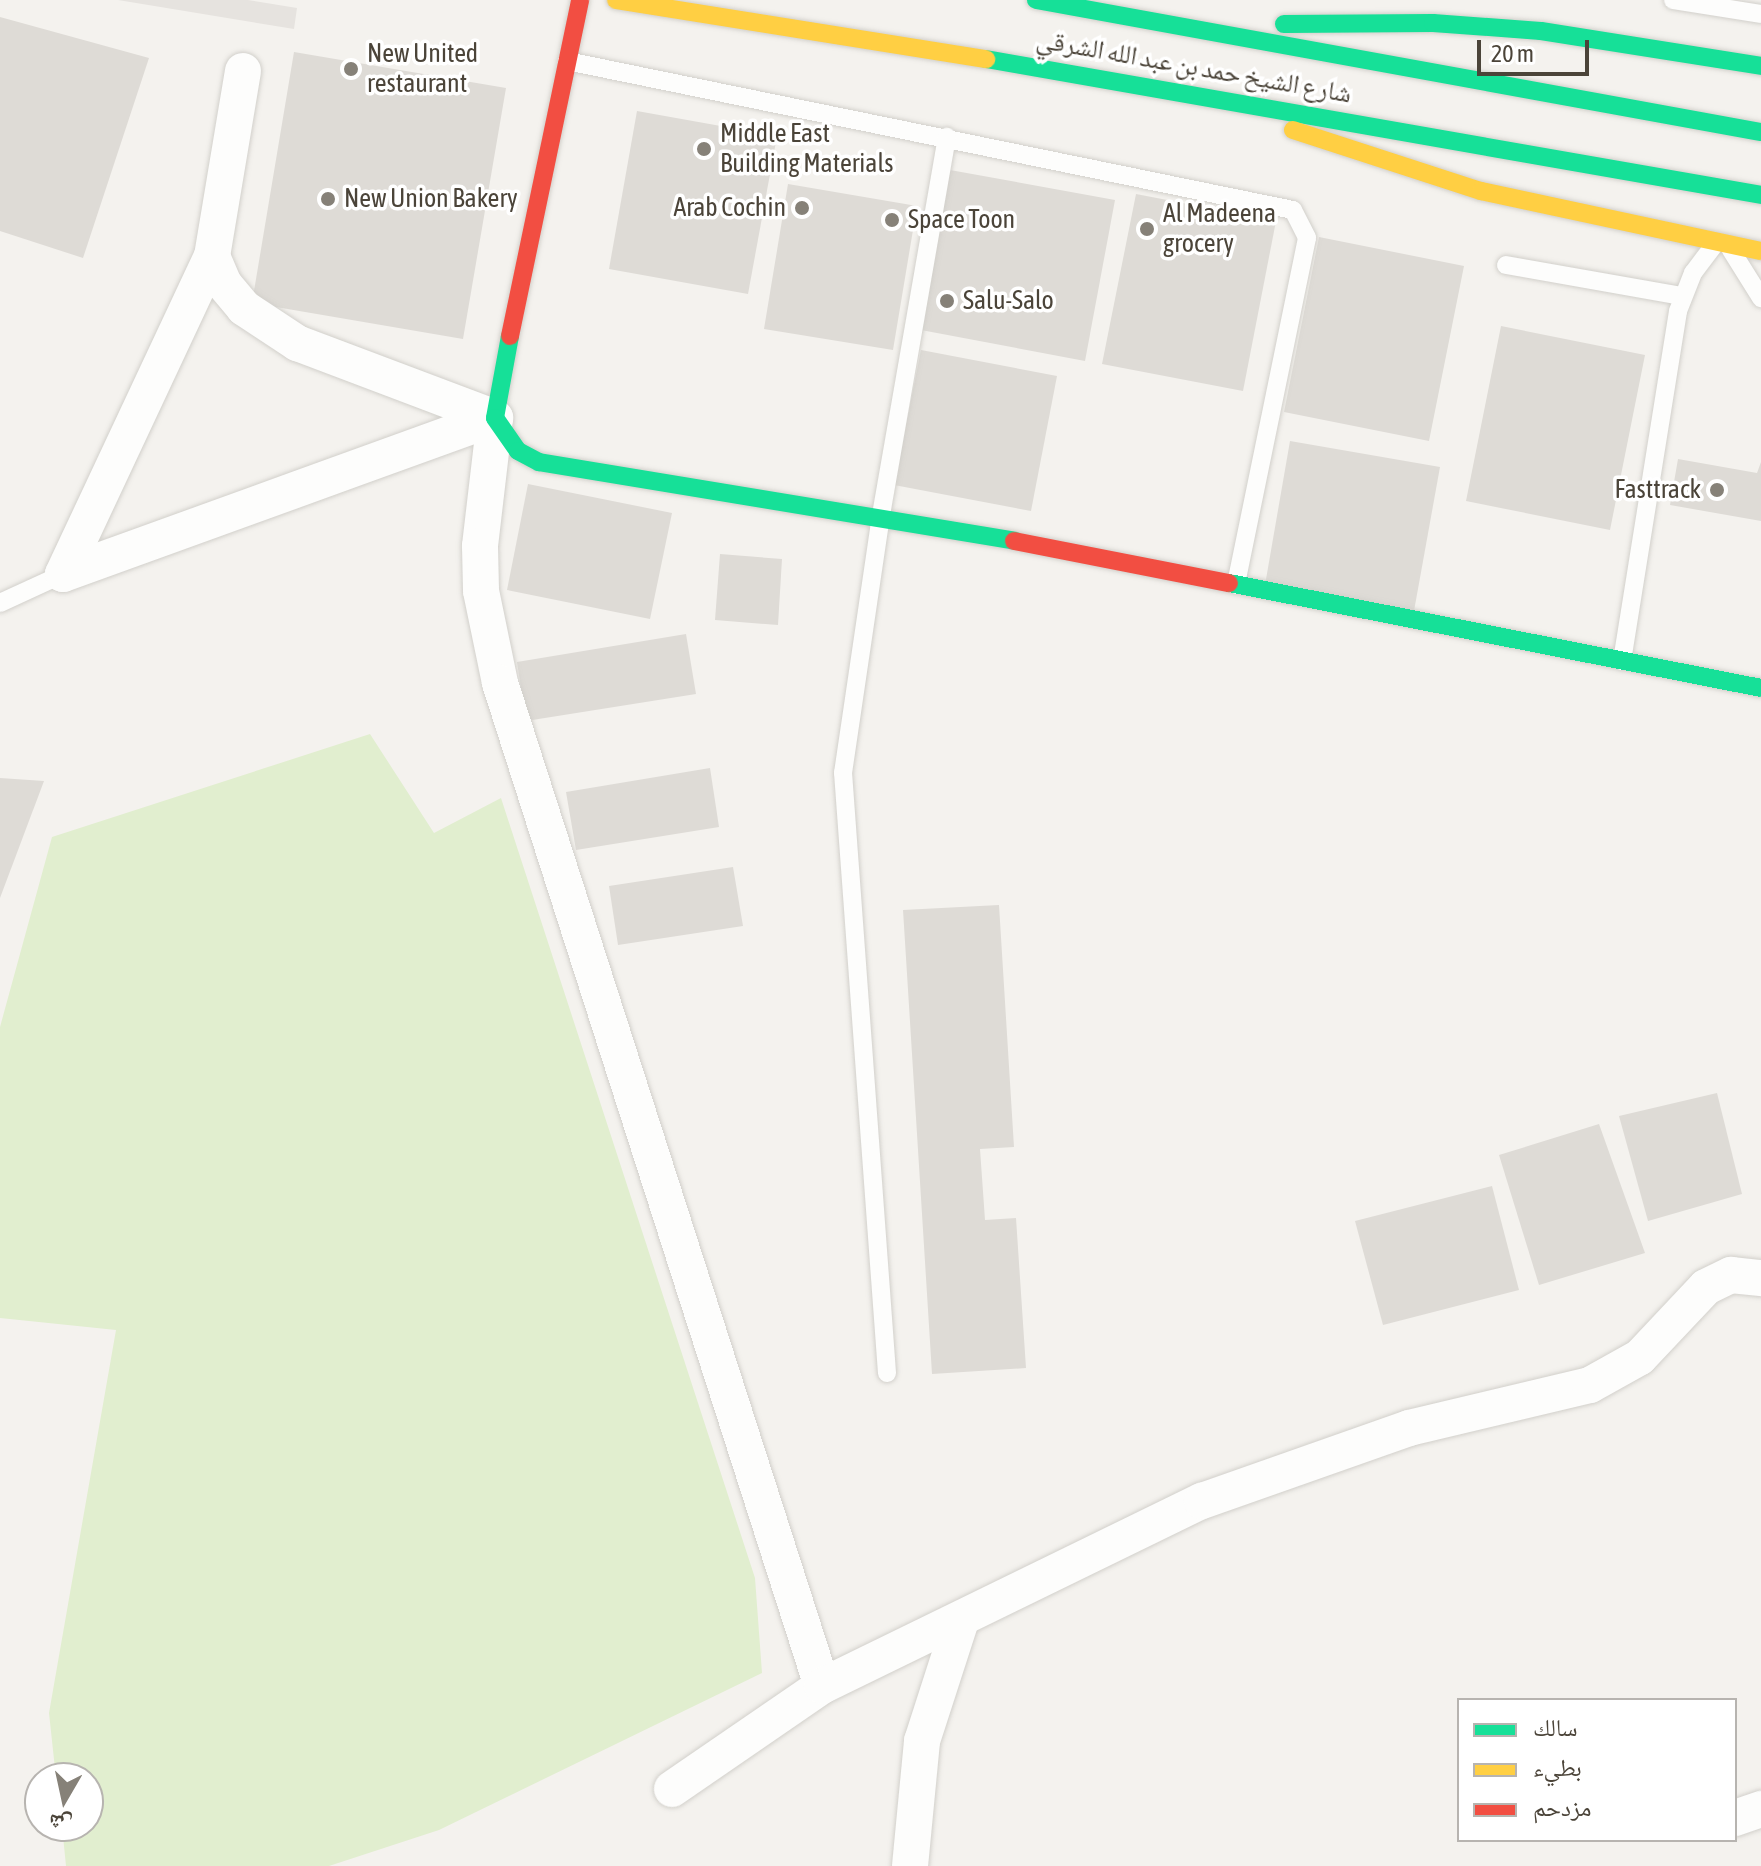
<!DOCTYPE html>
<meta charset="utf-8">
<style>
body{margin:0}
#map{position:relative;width:1761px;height:1866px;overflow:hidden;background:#f4f2ee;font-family:"Asap Condensed","Noto Naskh Arabic",sans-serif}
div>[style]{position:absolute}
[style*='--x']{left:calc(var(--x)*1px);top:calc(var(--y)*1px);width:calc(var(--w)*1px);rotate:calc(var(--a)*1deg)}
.green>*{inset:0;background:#e1eecf}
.parking>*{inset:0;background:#e6e3df}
.building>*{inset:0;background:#dedbd6}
.roads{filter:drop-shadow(0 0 2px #d2d0cb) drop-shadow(0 0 2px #d2d0cb)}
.lane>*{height:18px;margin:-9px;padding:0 9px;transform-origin:9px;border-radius:9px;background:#fdfdfc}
.street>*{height:36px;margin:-18px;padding:0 18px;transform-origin:18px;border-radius:18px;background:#fdfdfc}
.fast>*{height:18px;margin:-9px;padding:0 9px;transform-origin:9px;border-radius:9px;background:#16e098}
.slow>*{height:18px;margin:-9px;padding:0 9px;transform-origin:9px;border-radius:9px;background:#ffcf43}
.jam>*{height:18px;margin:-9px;padding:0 9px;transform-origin:9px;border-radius:9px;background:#f24e42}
.dots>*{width:22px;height:22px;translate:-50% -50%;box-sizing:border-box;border:4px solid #fff;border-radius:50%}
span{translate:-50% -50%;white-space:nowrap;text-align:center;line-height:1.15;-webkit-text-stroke:7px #fff;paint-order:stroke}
.poi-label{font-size:26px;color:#4b4439}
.left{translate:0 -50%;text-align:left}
.right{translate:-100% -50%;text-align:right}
.street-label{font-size:26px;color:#4b4439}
.legend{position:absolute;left:1457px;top:1698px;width:280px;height:144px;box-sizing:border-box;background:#fff;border:2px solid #b7b4b0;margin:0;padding:10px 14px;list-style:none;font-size:24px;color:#4b4439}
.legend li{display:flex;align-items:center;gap:16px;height:40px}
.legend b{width:40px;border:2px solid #b7b4b0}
.north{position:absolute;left:24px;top:1762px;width:80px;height:80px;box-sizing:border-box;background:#fff;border:2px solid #b7b4b0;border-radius:50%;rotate:189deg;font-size:22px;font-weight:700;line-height:32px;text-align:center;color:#4b4439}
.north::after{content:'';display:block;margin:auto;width:28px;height:36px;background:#868178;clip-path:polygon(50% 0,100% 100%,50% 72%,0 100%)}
.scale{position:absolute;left:1477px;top:40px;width:112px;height:36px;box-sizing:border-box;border:4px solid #4b4439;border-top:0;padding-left:10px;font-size:24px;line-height:28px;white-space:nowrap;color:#4b4439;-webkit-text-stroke:6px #fff;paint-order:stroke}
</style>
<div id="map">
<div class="green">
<i style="clip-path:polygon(370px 734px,434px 833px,501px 798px,755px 1578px,762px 1673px,439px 1830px,329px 1866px,66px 1866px,62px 1826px,88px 1826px,88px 1778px,56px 1778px,49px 1713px,116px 1330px,0 1318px,0 1027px,52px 837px)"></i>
</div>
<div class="parking">
<i style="clip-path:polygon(118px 0,248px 0,297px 8px,294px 29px)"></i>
</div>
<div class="building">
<i style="clip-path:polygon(0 17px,149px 58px,83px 258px,0 231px)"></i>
<i style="clip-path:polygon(294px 52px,506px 88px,463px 339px,252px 303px)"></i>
<i style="clip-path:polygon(637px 111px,777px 136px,748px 294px,609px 269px)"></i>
<i style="clip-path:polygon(950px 170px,1115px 200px,1085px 361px,921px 330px)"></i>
<i style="clip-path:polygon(788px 184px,917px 206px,893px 350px,764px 329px)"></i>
<i style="clip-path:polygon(1136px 194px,1276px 221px,1243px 391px,1102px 364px)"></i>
<i style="clip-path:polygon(1319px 237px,1464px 266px,1429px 441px,1284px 412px)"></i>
<i style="clip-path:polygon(1501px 326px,1645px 355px,1610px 530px,1466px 501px)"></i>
<i style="clip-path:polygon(921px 350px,1057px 376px,1031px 511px,894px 485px)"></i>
<i style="clip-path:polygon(1290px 441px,1440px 467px,1414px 611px,1265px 585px)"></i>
<i style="clip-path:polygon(1678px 459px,1757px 473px,1761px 462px,1761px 521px,1670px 505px)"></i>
<i style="clip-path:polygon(528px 484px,672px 513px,650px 619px,507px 590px)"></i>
<i style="clip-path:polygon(720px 554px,782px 559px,778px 625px,715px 620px)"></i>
<i style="clip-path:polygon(686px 634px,696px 694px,526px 721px,517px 662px)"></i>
<i style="clip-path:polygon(710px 768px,719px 827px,576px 850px,566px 792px)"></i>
<i style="clip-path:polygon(0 778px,44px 781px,0 898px)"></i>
<i style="clip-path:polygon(733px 867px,743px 926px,618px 945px,609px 886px)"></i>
<i style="clip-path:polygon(999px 905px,1014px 1147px,980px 1149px,985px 1220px,1016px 1218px,1026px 1368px,932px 1374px,903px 910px)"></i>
<i style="clip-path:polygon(1717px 1093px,1742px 1194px,1648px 1221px,1619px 1116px)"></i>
<i style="clip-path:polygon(1599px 1124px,1645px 1253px,1539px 1285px,1499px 1155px)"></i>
<i style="clip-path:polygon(1492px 1186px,1519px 1290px,1383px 1325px,1355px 1221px)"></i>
</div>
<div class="roads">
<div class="lane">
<i style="--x:1673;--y:0;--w:89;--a:9"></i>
<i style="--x:567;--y:61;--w:741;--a:11.6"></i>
<i style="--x:1293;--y:210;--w:31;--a:63"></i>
<i style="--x:1307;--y:238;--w:354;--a:101.6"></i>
<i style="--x:1731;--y:250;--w:57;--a:58"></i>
<i style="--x:1506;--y:265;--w:179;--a:10"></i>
<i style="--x:0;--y:603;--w:69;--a:-24.7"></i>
<i style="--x:1622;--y:661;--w:354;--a:-80.9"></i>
<i style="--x:1678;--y:311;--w:41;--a:-68.5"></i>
<i style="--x:1693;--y:273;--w:38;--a:-53"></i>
<i style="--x:887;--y:1373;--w:602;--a:-94.19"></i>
<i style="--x:843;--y:773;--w:261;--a:-81.6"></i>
<i style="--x:881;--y:515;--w:384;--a:-80.1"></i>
</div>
<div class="street">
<i style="--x:243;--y:71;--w:188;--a:99.5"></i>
<i style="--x:212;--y:256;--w:30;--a:67"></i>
<i style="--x:224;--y:284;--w:31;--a:50"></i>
<i style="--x:244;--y:308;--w:64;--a:33.4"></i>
<i style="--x:297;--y:343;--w:212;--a:20.7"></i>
<i style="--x:495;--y:418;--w:129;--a:96.7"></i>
<i style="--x:480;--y:546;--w:45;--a:88.7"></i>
<i style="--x:481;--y:591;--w:94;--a:78.3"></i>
<i style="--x:500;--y:683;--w:1053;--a:72.2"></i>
<i style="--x:63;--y:574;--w:459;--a:-19.9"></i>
<i style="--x:63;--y:574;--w:351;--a:-64.9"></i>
<i style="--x:672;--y:1789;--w:182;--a:-34.5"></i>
<i style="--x:822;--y:1686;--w:423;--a:-26"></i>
<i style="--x:1202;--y:1501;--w:219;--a:-19.4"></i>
<i style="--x:1409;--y:1428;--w:186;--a:-13.4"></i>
<i style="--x:1590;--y:1385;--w:57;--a:-29.2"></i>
<i style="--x:1640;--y:1357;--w:96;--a:-46.7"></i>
<i style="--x:1706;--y:1287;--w:28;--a:-26"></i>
<i style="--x:1731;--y:1275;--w:30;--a:6"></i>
<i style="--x:1735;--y:1818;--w:28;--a:-19"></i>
<i style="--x:910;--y:1866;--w:126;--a:-84.5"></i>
<i style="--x:922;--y:1741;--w:127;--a:-72.1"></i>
</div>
<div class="fast">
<i style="--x:1036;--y:0;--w:737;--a:10.32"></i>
<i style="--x:1284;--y:24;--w:149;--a:-0.4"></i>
<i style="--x:1433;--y:23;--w:108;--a:4.2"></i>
<i style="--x:1541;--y:31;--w:223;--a:9"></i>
<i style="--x:986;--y:59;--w:787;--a:9.95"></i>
<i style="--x:510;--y:336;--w:83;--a:100.4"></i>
<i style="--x:495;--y:418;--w:40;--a:55.1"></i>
<i style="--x:518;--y:451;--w:24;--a:28"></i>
<i style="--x:539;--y:462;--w:482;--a:9.4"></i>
<i style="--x:1229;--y:583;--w:542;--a:11.16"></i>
</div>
<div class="slow">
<i style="--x:616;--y:0;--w:375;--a:9.1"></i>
<i style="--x:1293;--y:130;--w:198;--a:18"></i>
<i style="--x:1481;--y:191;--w:286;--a:12.1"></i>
</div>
<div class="jam">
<i style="--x:510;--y:336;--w:343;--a:-78.2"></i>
<i style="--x:1014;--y:541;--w:219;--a:11.1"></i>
</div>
</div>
<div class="dots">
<i style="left:351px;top:69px;background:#868178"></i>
<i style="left:704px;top:149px;background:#868178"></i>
<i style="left:328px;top:199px;background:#868178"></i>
<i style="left:802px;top:208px;background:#868178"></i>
<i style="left:892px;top:220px;background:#868178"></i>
<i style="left:1147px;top:229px;background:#868178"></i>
<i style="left:947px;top:301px;background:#868178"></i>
<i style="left:1717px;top:490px;background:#868178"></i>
</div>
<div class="poi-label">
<span class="left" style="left:367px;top:69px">New United<br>restaurant</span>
<span class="left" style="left:720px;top:149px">Middle East<br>Building Materials</span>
<span class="left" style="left:344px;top:199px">New Union Bakery</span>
<span class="right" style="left:786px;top:208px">Arab Cochin</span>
<span class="left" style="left:1163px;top:229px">Al Madeena<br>grocery</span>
<span class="left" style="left:908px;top:220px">Space Toon</span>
<span class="left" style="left:963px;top:301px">Salu-Salo</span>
<span class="right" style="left:1701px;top:490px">Fasttrack</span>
</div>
<div class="street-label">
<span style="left:1194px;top:67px;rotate:10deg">شارع الشيخ حمد بن عبد الله الشرقي</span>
</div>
<ul class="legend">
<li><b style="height:10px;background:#16e098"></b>سالك</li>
<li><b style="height:10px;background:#ffcf43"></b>بطيء</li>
<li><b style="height:10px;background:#f24e42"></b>مزدحم</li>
</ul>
<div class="north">ش</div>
<div class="scale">20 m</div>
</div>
